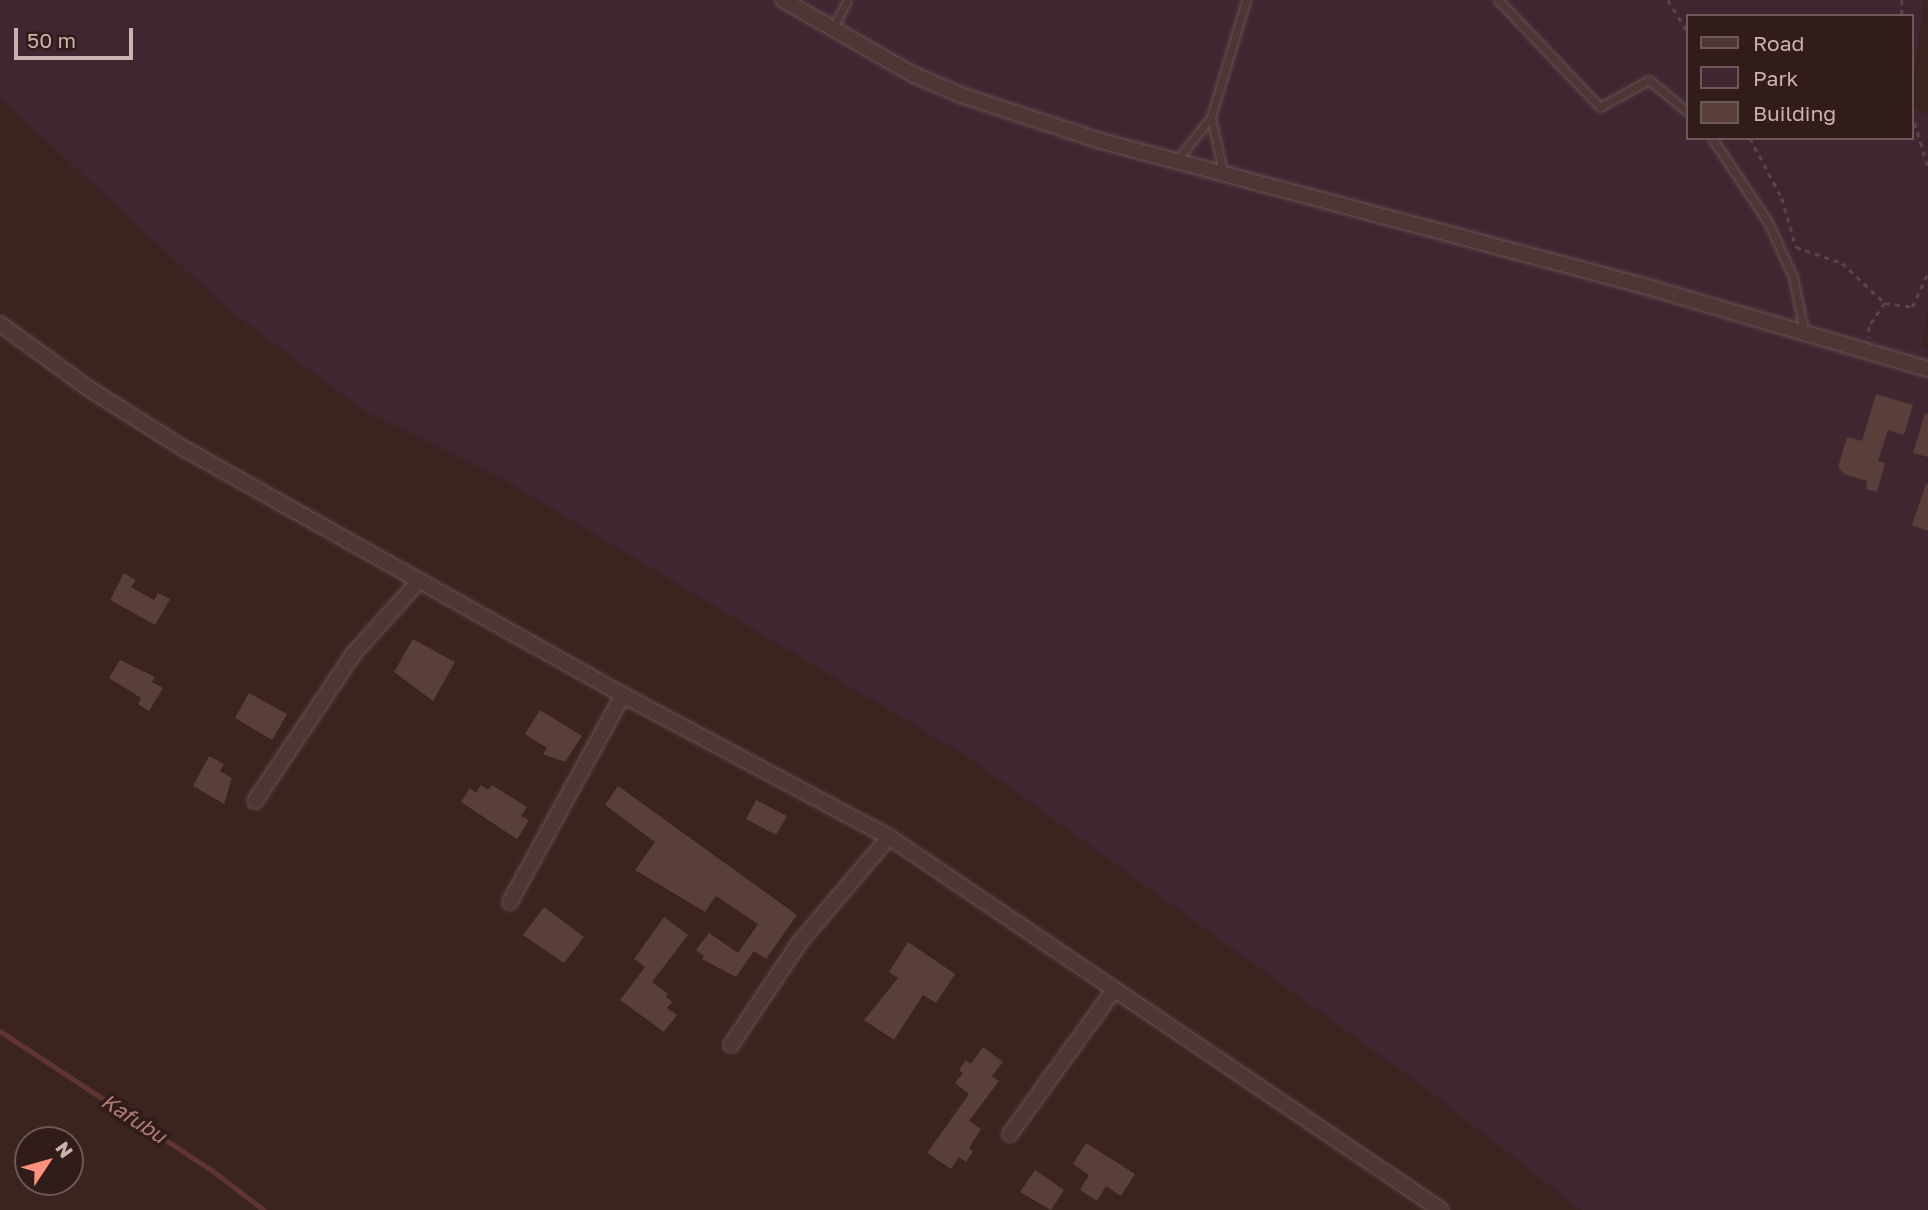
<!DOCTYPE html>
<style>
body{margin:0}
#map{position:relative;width:1928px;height:1210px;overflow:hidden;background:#3b2320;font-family:"Golos Text",sans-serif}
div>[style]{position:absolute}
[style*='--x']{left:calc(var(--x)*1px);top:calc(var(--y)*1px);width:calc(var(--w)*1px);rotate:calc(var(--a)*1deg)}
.green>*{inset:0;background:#412632}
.stream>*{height:4.5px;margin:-2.25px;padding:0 2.25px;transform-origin:2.25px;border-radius:2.25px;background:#60352f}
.building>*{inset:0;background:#593e3a}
.path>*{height:2.5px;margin-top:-1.25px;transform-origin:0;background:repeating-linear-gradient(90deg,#5c424b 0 5px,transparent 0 10px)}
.roads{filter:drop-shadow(0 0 2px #66524f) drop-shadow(0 0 2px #66524f)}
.service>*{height:7px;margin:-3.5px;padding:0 3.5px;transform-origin:3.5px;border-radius:3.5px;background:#4c3734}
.minor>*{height:14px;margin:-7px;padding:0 7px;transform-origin:7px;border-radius:7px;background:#4c3734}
span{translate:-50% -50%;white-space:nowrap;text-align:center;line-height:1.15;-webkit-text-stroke:7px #301c19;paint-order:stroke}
.water-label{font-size:21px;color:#b27c74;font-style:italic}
.legend{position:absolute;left:1686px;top:14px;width:228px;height:126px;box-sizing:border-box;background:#301c19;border:2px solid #6d5855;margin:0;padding:9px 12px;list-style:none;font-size:21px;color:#c8b3af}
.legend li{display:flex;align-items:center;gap:14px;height:35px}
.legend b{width:35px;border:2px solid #6d5855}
.north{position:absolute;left:14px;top:1126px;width:70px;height:70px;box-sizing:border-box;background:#301c19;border:2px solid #6d5855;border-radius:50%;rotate:54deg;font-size:19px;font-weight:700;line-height:28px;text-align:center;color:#c8b3af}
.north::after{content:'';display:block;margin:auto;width:24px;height:32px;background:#ff917d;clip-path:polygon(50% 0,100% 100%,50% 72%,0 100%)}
.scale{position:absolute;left:14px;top:28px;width:119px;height:32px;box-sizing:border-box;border:4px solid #c8b3af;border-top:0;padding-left:9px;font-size:21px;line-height:24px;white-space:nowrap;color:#c8b3af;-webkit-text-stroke:5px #301c19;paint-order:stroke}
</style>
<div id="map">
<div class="green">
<i style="clip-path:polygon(0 0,1924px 0,1912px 89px,1912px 16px,1688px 16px,1688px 138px,1912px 138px,1912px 108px,1928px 115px,1928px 307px,1922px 348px,1928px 349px,1928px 1210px,1581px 1210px,1427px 1089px,968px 757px,506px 481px,363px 410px,228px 309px,0 98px)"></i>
</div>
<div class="stream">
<i style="--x:0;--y:1031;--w:254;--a:33.3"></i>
<i style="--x:212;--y:1170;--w:66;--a:37.6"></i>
</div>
<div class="building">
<i style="clip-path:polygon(1876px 394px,1913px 405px,1904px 435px,1888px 430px,1878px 461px,1885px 463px,1877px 492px,1866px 489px,1867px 481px,1844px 474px,1838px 467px,1847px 437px,1862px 441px)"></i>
<i style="clip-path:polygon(1925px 413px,1928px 414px,1928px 457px,1913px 453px)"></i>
<i style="clip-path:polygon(1926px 484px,1928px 484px,1928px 531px,1912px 525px)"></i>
<i style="clip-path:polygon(124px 573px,136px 580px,131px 587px,154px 600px,158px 593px,170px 599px,155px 625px,110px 600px)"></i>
<i style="clip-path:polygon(413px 639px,455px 662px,433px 701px,394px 672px)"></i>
<i style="clip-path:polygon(120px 660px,155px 677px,152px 682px,163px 688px,149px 711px,138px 704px,141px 698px,109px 678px)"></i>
<i style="clip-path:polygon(249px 693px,287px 714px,272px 740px,235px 718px)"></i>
<i style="clip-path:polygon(540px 710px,582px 736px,565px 762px,543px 754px,547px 748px,525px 734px)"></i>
<i style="clip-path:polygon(209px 756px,224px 764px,220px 771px,232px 778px,224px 804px,193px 786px)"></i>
<i style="clip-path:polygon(481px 785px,488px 790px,492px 785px,527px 807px,521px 816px,529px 820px,517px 839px,461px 802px,470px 788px,476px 793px)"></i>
<i style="clip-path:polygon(618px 786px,797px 915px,766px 959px,754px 951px,736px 977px,702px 959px,704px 956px,696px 950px,709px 933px,738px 953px,758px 924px,716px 896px,705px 912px,635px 870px,655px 842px,605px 805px)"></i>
<i style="clip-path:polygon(756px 800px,787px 816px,776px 835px,746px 819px)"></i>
<i style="clip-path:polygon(544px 907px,584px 937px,564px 963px,523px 935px)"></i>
<i style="clip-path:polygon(664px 917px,688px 935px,652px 982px,668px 994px,666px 997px,672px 1002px,667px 1008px,677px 1015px,664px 1032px,620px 1000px,645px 967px,634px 959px)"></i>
<i style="clip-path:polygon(908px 942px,955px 974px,936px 1003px,923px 995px,894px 1040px,864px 1020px,898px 978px,889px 972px)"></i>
<i style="clip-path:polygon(983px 1047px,1003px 1062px,992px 1076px,999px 1081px,969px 1121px,981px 1129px,969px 1148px,973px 1151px,966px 1162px,959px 1157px,951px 1169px,927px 1153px,969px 1094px,955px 1083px,963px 1073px,959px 1070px,966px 1060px,971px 1064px)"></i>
<i style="clip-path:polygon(1086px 1143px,1135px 1174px,1121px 1196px,1106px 1186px,1097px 1201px,1080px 1190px,1089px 1175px,1073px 1164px)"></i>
<i style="clip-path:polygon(1035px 1170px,1064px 1190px,1051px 1210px,1020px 1192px)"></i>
</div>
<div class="path">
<i style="--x:1668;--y:0;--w:38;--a:58"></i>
<i style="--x:1902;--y:0;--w:16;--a:90"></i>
<i style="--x:1912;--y:113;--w:56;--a:73.5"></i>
<i style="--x:1750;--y:138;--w:68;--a:61.9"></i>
<i style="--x:1782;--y:198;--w:51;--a:74.1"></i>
<i style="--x:1796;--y:247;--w:49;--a:19.2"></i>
<i style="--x:1842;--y:263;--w:59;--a:42.9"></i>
<i style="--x:1885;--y:303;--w:29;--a:124"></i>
<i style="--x:1869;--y:327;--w:11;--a:90"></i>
<i style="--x:1885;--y:303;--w:27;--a:8"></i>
<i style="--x:1912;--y:307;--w:38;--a:-65"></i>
</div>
<div class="roads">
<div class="service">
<i style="--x:1498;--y:0;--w:148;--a:46.4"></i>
<i style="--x:1600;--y:107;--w:56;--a:-28.9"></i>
<i style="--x:1649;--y:80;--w:50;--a:39.4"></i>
<i style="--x:833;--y:28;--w:31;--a:-63"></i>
<i style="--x:1712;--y:138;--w:101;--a:56.3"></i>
<i style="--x:1768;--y:222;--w:60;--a:65.6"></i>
<i style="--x:1793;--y:277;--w:55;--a:78.5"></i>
<i style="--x:1177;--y:160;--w:55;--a:-51.7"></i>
<i style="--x:1223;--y:172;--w:56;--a:-102.3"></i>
<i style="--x:1211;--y:117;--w:122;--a:-73.3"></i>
</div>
<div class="minor">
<i style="--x:783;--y:0;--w:149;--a:29.8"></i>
<i style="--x:912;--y:74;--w:53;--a:23.2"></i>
<i style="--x:961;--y:95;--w:147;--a:18.2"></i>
<i style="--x:1101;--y:141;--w:555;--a:14.94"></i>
<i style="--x:1637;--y:284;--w:303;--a:16.3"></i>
<i style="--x:0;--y:324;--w:109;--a:36"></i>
<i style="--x:88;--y:388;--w:112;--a:32.3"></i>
<i style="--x:183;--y:448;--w:505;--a:29.31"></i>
<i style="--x:623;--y:695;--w:302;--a:28.1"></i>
<i style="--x:889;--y:837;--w:666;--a:34.05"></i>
<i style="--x:255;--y:801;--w:178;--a:-56.2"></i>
<i style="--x:354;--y:653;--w:98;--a:-47.9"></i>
<i style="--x:510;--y:902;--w:236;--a:-61.4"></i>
<i style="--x:731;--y:1045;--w:124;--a:-56.2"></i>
<i style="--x:800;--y:942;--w:138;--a:-49.7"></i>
<i style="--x:1010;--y:1134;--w:176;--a:-54.2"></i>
</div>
</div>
<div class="water-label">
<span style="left:134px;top:1118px;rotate:33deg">Kafubu</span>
</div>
<ul class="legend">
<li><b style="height:9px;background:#4c3734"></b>Road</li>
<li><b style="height:19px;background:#412632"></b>Park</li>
<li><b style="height:19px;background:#593e3a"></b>Building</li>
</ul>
<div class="north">N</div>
<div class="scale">50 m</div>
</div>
